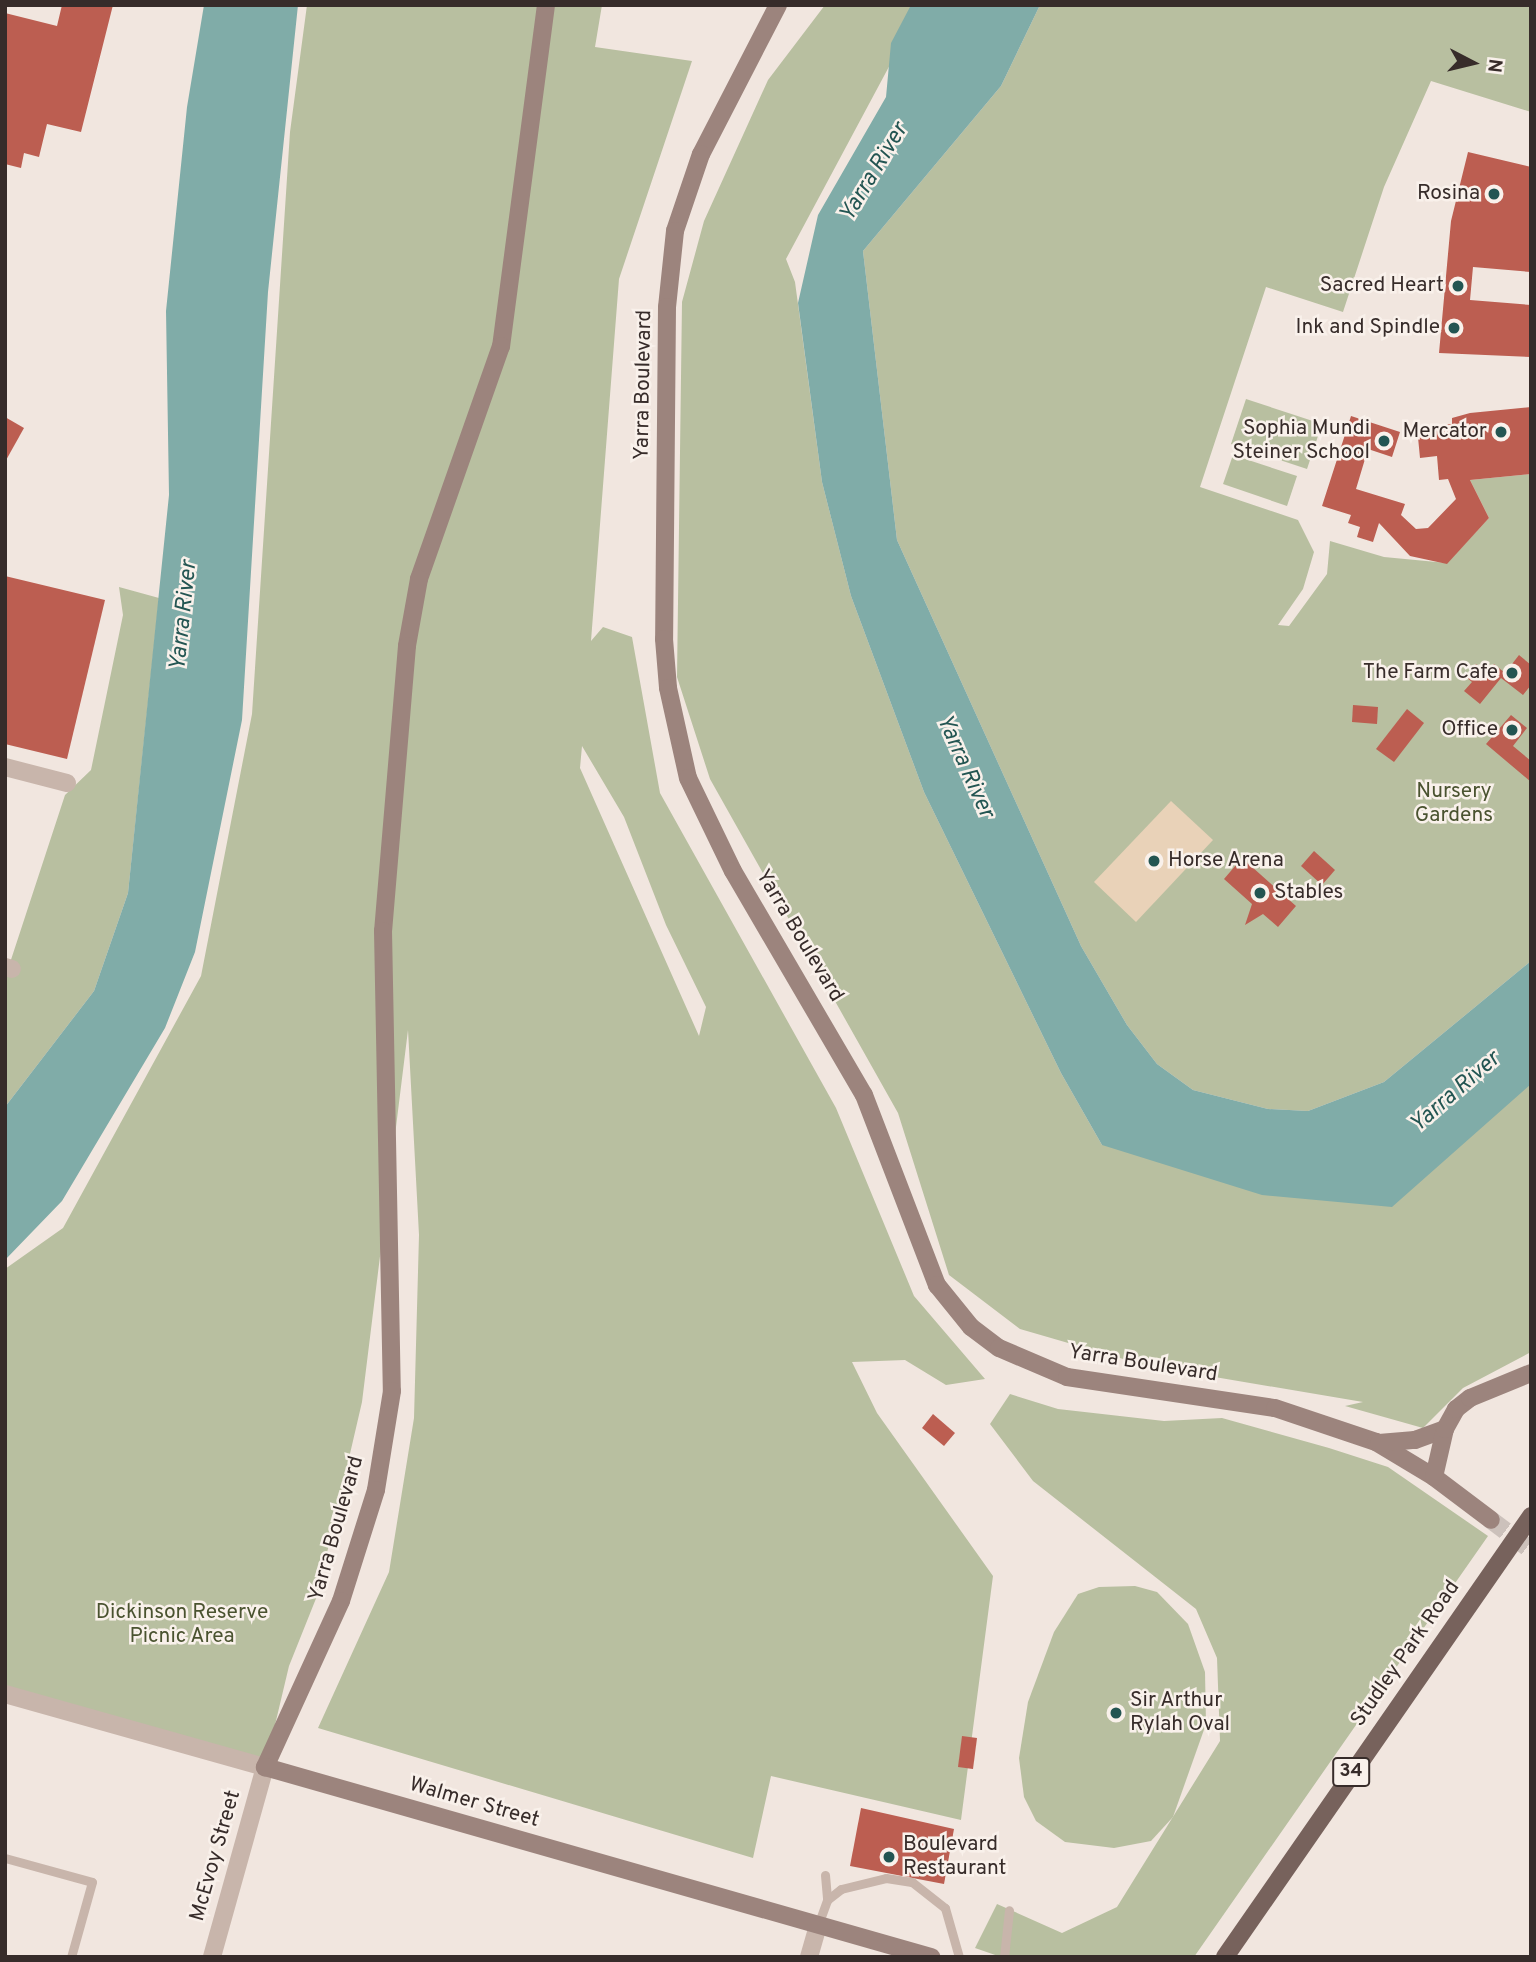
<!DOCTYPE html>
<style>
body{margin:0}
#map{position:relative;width:1536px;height:1962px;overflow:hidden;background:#f1e6df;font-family:Overpass,sans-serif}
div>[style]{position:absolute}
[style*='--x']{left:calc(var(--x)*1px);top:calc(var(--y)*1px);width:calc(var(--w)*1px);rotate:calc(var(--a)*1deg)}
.green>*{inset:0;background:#b8bfa0}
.sand>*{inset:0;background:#e9d2b8}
.water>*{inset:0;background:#80aca8}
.building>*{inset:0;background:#bc5e51}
.secondary-tunnel>*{height:18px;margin-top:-9px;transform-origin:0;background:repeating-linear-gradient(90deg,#ccc1bb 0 18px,transparent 0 27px)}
.lane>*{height:9px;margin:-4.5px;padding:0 4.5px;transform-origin:4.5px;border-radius:4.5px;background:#c8b5ab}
.street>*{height:18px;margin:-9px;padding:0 9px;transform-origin:9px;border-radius:9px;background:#c8b5ab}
.secondary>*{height:18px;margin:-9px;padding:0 9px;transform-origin:9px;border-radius:9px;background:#9c847d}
.primary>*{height:18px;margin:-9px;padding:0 9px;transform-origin:9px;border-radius:9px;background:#77625c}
.dots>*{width:19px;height:19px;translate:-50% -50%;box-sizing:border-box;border:4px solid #f9f1eb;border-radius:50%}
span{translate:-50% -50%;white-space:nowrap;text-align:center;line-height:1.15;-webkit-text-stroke:5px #f9f1eb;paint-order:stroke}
.shield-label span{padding:2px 5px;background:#f9f1eb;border:2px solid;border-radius:5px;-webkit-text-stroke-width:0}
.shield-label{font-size:19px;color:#372c2a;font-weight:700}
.poi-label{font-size:21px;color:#372c2a}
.right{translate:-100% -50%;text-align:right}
.left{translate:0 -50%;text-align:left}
.street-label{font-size:21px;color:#372c2a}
.park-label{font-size:21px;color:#4a5330}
.water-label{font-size:23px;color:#235552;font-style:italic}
.frame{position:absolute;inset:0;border:7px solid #372c2a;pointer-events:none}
.north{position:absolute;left:1438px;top:28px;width:70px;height:70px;-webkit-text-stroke:5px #f9f1eb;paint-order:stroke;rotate:97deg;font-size:19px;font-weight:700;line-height:28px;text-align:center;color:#372c2a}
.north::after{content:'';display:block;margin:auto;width:24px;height:32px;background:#372c2a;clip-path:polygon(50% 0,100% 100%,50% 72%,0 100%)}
</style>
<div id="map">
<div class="green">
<i style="clip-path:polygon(evenodd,307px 5px,602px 5px,595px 47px,692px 61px,619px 279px,591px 641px,603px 627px,632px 637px,660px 793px,836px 1108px,914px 1296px,985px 1379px,946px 1385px,905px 1360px,852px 1362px,877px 1413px,993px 1576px,961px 1820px,771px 1776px,753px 1858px,318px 1728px,389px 1572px,414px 1418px,419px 1235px,408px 1030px,362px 1402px,317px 1596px,289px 1666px,265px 1767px,5px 1694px,5px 1269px,63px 1228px,201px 976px,252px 714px,290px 132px,307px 5px,582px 746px,624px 817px,666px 925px,706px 1007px,699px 1036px,580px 768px,582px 746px)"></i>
<i style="clip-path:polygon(825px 5px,922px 5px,786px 259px,795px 282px,822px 482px,851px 596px,924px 792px,1061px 1073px,1102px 1145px,1531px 1084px,1531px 1352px,1463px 1388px,1423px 1428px,1345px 1406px,1363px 1402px,1144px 1365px,1020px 1329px,949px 1275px,898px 1113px,710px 779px,677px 677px,682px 302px,704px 221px,768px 80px)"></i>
<i style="clip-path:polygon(1040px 5px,1531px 5px,1531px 112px,1431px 81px,1384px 187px,1343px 312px,1266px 287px,1200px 487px,1298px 520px,1314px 552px,1303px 589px,1278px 625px,1289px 626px,1327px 574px,1330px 541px,1384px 557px,1447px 563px,1489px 518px,1470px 480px,1531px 474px,1531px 961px,1384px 1082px,1308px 1111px,1268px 1109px,1193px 1090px,1157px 1064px,1127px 1025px,1081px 946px,897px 540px,863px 251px,1001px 86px)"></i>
<i style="clip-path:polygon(1246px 399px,1322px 424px,1307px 469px,1231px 444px)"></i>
<i style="clip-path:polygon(1233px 455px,1297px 476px,1287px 506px,1223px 484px)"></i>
<i style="clip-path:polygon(119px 587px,159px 598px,128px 893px,94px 991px,5px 1107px,5px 978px,65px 795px,91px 770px,123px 615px)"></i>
<i style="clip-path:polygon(1010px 1394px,1058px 1409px,1164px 1421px,1222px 1418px,1329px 1448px,1388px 1467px,1488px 1536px,1194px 1957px,1001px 1957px,975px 1948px,997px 1904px,1062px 1933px,1117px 1907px,1220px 1741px,1217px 1658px,1196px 1609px,1033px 1481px,990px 1424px)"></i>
<i style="clip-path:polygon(1135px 1586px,1157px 1592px,1188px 1624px,1205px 1672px,1206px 1724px,1173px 1817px,1151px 1841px,1114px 1848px,1065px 1842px,1036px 1821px,1024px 1797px,1019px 1758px,1028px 1702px,1054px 1632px,1078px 1594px,1099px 1587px)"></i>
</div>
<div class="sand">
<i style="clip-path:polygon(1171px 801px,1213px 840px,1136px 922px,1094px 882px)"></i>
</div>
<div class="water">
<i style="clip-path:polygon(204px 5px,298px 5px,268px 292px,242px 720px,195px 952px,165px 1028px,62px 1201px,5px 1260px,5px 1107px,94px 991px,128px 893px,169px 495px,166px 311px,187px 107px)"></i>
<i style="clip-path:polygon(911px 5px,1040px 5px,1001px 86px,863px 251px,897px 540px,1081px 946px,1127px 1025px,1157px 1064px,1193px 1090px,1268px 1109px,1308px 1111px,1384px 1082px,1531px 961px,1531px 1084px,1392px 1207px,1262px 1195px,1102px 1145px,1061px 1073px,924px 792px,851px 596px,822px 482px,798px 303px,818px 215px,886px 97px,891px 43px)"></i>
</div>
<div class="building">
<i style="clip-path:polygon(62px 5px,113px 5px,81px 132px,47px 124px,39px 157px,24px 153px,21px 168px,5px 164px,5px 13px,57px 26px)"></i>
<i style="clip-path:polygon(1468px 152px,1531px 167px,1531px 272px,1473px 267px,1470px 300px,1531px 305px,1531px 357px,1439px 353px,1451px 221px)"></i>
<i style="clip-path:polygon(1531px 407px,1531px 474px,1470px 480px,1489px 518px,1447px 564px,1410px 556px,1379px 523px,1373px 542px,1357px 537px,1360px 527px,1348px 523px,1351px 515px,1322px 506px,1351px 416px,1400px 432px,1392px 457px,1368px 449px,1356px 489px,1405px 504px,1401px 515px,1416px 529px,1428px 528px,1456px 499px,1448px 479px,1439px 480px,1437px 456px,1420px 458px,1417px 427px,1452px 424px,1452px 418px,1470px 413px)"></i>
<i style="clip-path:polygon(5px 417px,24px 428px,5px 462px)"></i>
<i style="clip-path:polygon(5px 576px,105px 600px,67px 759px,5px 744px)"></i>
<i style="clip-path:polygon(1519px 655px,1531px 665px,1531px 685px,1523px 695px,1501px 678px,1480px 704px,1464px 691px,1472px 682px,1466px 677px,1476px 664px,1486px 673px,1494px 664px,1505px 673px)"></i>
<i style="clip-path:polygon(1353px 705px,1378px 707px,1377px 724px,1352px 722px)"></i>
<i style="clip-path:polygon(1407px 709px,1424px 723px,1394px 762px,1376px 749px)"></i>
<i style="clip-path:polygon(1511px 715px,1527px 728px,1513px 746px,1531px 761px,1531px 782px,1486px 744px)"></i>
<i style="clip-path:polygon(1314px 851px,1335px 870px,1322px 885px,1301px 866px)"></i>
<i style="clip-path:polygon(1242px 858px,1296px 906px,1278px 927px,1263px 914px,1245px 925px,1252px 904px,1224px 879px)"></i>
<i style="clip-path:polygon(933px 1414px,955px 1433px,944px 1446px,922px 1428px)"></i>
<i style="clip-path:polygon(962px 1736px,977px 1738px,973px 1769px,958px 1767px)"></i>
<i style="clip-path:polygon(861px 1808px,954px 1829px,944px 1884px,850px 1866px)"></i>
</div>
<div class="secondary-tunnel">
<i style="--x:1491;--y:1520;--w:50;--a:36.9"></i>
</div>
<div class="lane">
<i style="--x:5;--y:1858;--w:90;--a:15.4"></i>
<i style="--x:92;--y:1882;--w:78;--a:105.6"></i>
<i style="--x:825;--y:1875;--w:25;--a:85"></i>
<i style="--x:818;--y:1925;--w:27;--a:-70"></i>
<i style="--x:827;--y:1900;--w:18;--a:-38"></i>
<i style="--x:841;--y:1889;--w:46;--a:-13.7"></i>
<i style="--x:886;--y:1878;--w:26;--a:9"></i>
<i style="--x:912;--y:1882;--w:42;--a:38.2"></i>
<i style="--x:945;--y:1908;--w:51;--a:74.1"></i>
<i style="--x:1004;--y:1957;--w:47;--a:-83.9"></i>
</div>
<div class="street">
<i style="--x:5;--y:767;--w:64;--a:14.5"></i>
<i style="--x:5;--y:967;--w:7;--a:16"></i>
<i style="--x:5;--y:1694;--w:270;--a:15.7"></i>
<i style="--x:265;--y:1767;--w:197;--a:105.6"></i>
<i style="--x:809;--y:1957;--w:33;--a:-74"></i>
</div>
<div class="secondary">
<i style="--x:546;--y:5;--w:344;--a:97.5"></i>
<i style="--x:501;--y:346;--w:247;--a:109.4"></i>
<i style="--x:419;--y:579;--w:68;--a:100.2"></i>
<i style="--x:407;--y:646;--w:286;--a:94.8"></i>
<i style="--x:383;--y:931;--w:460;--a:88.9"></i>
<i style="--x:392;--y:1391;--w:100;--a:99.2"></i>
<i style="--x:376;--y:1490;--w:116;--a:107.5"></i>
<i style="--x:341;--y:1601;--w:183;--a:114.6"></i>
<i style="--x:265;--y:1767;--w:693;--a:15.92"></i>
<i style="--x:778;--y:5;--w:168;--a:117.3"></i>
<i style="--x:701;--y:154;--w:81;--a:108.7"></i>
<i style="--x:675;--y:231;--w:76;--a:96"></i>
<i style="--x:667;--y:307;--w:332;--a:90.5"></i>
<i style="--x:664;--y:639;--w:49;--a:85.3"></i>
<i style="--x:668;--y:688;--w:92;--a:77.5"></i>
<i style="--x:688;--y:778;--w:103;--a:64.2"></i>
<i style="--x:733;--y:871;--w:259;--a:59.7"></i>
<i style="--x:864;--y:1095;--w:204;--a:69"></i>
<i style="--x:937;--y:1285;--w:54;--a:51"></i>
<i style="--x:971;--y:1327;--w:35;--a:37"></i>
<i style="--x:999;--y:1348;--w:74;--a:23.1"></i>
<i style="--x:1067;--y:1377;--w:210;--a:8.5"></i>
<i style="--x:1275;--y:1408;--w:107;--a:18.6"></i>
<i style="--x:1376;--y:1442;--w:68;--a:31.1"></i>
<i style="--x:1434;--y:1477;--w:71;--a:37"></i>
<i style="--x:1379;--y:1443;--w:36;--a:-5"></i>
<i style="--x:1415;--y:1440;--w:32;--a:-20"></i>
<i style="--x:1434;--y:1477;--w:49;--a:-77.1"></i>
<i style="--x:1445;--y:1429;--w:23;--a:-61"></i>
<i style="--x:1456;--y:1409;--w:18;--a:-38"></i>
<i style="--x:1470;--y:1398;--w:66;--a:-22.3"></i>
</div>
<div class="primary">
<i style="--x:1225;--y:1957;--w:537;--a:-55.24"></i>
</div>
<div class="dots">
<i style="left:1494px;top:194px;background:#235552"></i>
<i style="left:1458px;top:286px;background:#235552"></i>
<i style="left:1454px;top:328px;background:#235552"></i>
<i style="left:1501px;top:432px;background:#235552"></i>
<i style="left:1384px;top:441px;background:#235552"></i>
<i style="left:1512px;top:673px;background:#235552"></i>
<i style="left:1512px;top:730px;background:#235552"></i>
<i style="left:1154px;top:861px;background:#235552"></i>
<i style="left:1260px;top:893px;background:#235552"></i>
<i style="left:1116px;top:1713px;background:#235552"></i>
<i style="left:889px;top:1857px;background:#235552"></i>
</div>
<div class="shield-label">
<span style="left:1351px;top:1772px">34</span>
</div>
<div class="poi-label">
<span class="right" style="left:1480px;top:194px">Rosina</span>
<span class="right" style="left:1444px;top:286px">Sacred Heart</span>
<span class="right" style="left:1440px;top:328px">Ink and Spindle</span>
<span class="right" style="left:1370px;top:441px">Sophia Mundi<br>Steiner School</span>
<span class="right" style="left:1487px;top:432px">Mercator</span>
<span class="right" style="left:1498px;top:673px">The Farm Cafe</span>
<span class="right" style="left:1498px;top:730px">Office</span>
<span class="left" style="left:1168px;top:861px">Horse Arena</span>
<span class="left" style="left:1274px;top:893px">Stables</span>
<span class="left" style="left:1130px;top:1713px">Sir Arthur<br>Rylah Oval</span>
<span class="left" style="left:903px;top:1857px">Boulevard<br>Restaurant</span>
</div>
<div class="street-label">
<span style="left:644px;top:385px;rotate:-89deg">Yarra Boulevard</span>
<span style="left:799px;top:936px;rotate:59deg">Yarra Boulevard</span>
<span style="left:1143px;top:1364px;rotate:9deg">Yarra Boulevard</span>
<span style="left:337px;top:1529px;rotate:-74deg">Yarra Boulevard</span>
<span style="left:1406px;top:1654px;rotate:-55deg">Studley Park Road</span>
<span style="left:474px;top:1803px;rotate:16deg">Walmer Street</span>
<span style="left:216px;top:1856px;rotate:-74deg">McEvoy Street</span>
</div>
<div class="park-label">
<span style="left:1454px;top:804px">Nursery<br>Gardens</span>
<span style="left:182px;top:1625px">Dickinson Reserve<br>Picnic Area</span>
</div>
<div class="water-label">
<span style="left:875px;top:173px;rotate:-59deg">Yarra River</span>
<span style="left:185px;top:616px;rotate:-84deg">Yarra River</span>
<span style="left:964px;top:767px;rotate:66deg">Yarra River</span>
<span style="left:1456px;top:1093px;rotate:-41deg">Yarra River</span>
</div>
<div class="frame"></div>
<div class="north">N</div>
</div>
